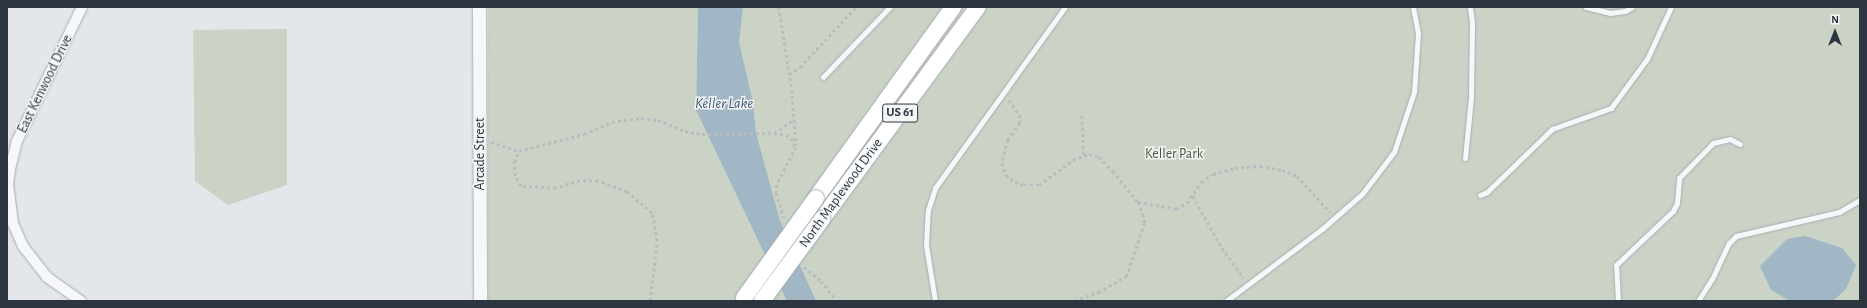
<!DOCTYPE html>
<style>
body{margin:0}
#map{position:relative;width:1867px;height:308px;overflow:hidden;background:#e3e6ea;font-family:"Alegreya Sans",sans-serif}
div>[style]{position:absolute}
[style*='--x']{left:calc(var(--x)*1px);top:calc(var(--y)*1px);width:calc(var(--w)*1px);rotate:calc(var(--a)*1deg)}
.green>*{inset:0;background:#cad3c5}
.water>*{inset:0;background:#a2b7c6}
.path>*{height:2.5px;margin-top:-1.25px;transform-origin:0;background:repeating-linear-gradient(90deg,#b9bdc1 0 3px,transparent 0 6px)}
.roads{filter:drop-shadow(0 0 1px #a9aeb4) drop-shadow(0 0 1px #a9aeb4)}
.service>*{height:5px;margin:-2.5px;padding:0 2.5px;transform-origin:2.5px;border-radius:2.5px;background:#f5f7f8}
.minor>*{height:10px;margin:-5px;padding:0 5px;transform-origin:5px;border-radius:5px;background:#f5f7f8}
.tertiary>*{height:13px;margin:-6.5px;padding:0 6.5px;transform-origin:6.5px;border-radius:6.5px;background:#f5f7f8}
.primary>*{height:16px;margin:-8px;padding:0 8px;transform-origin:8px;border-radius:8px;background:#fff}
.bridges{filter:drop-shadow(0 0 1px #a4acb4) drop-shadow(0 0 1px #a4acb4)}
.primary-bridge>*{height:16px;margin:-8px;padding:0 8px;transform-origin:8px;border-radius:8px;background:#fff}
span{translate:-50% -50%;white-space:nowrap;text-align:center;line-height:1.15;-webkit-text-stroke:3px #f3f5f7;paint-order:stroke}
.shield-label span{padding:1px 3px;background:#f3f5f7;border:1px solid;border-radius:3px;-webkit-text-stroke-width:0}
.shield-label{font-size:13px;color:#2d3640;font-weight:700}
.street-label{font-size:14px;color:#2d3640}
.park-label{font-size:14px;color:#445a3b}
.water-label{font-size:15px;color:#3b5870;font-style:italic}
.frame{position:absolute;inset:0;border:8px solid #2d3640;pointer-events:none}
.north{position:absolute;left:1815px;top:12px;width:40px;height:40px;-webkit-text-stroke:3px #f3f5f7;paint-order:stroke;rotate:0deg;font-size:11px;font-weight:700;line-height:16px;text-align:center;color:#2d3640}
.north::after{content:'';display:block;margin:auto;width:14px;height:18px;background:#2d3640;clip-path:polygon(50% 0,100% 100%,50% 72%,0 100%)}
</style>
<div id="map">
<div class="green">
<i style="clip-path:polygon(488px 7px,698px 7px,696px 110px,756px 133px,753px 102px,738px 42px,743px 7px,1860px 7px,1860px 301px,488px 301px)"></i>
<i style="clip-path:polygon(287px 29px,287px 185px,228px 205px,195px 181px,193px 30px)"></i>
</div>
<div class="water">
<i style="clip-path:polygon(698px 7px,743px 7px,739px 42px,753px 102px,756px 133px,780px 221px,816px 301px,787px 301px,696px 110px)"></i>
<i style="clip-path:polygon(1805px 236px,1842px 248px,1856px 265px,1846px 289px,1833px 301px,1790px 301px,1771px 290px,1760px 266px,1787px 239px)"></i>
</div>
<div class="path">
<i style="--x:779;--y:7;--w:84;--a:81.1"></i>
<i style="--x:792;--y:90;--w:55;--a:85.8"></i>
<i style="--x:789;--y:74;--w:13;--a:-32"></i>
<i style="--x:800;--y:67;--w:82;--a:-47"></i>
<i style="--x:1009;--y:100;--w:19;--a:54"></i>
<i style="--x:1020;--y:115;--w:8;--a:90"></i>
<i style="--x:1020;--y:123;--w:21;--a:125"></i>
<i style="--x:1008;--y:140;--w:24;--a:105"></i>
<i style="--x:1002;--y:163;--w:13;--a:72"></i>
<i style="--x:1006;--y:175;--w:11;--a:38"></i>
<i style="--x:1015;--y:182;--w:9;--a:18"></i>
<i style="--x:1024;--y:185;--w:15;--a:0"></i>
<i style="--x:1039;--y:185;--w:42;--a:-36.3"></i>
<i style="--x:1073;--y:160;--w:17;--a:-21"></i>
<i style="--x:1089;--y:154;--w:10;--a:17"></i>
<i style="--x:1099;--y:157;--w:20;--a:45"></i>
<i style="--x:1113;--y:171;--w:40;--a:51"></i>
<i style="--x:1138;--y:202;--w:13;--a:67"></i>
<i style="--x:1143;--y:214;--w:9;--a:77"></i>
<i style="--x:1145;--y:223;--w:56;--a:108.8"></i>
<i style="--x:1127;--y:276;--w:31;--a:149"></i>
<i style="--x:1100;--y:292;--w:27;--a:160"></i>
<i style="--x:1082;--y:116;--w:39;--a:87"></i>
<i style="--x:774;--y:133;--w:23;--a:-34"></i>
<i style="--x:491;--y:142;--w:29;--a:18"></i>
<i style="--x:1193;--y:196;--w:60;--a:60.9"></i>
<i style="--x:1222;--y:248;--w:37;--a:54"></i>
<i style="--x:1138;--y:202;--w:39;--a:10"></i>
<i style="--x:1176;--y:209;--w:13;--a:-29"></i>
<i style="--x:1187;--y:203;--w:25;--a:-56"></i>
<i style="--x:1201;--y:182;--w:14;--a:-34"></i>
<i style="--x:1213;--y:174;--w:23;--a:-15"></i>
<i style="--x:1235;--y:168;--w:25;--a:-5"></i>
<i style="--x:1260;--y:166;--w:22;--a:10"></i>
<i style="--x:1282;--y:170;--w:16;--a:22"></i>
<i style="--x:1297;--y:176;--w:49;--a:47.5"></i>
<i style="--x:804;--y:267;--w:22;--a:39"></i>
<i style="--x:821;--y:281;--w:26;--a:51"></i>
<i style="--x:650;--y:301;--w:60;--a:-83.3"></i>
<i style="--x:657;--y:241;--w:28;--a:-100"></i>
<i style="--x:652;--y:213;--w:33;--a:-140"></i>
<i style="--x:627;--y:192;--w:31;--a:-159"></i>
<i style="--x:598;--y:181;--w:18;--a:180"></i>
<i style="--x:580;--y:181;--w:25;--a:164"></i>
<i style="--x:556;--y:188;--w:35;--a:-177"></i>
<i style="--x:521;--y:186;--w:12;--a:-121"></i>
<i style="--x:515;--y:176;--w:14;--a:-94"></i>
<i style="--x:514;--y:162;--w:12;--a:-66"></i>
<i style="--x:519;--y:151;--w:67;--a:-14.7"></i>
<i style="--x:584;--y:134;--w:30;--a:-23"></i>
<i style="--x:612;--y:122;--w:29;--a:-8"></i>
<i style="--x:641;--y:118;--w:17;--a:7"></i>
<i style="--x:658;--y:120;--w:29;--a:22"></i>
<i style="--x:685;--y:131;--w:17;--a:10"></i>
<i style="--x:702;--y:134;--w:72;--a:-0.8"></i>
<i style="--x:774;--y:133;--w:12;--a:9"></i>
<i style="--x:786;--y:135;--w:6;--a:31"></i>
<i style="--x:791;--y:138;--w:10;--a:61"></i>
<i style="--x:796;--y:147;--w:42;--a:116.6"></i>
<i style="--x:777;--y:185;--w:8;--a:97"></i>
<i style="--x:776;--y:193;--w:26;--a:72"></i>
</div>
<div class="roads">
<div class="service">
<i style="--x:1586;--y:7;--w:25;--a:14"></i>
<i style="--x:1610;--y:13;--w:15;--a:-8"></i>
<i style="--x:1625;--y:11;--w:8;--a:-30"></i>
<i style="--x:823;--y:77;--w:97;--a:-46.3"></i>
<i style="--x:1465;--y:158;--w:60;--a:-84.3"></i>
<i style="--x:1471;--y:98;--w:76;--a:-89.2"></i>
<i style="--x:1472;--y:22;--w:15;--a:-98"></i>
<i style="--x:1480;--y:195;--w:8;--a:-23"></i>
<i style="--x:1487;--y:192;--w:91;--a:-44.1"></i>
<i style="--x:1552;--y:129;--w:63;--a:-19.6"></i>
<i style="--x:1611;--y:108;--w:61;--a:-53.7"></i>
<i style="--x:1647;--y:59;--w:57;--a:-65.2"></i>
<i style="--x:935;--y:301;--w:57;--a:-99.1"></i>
<i style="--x:926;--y:245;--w:35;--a:-87"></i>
<i style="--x:928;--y:210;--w:23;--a:-72"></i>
<i style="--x:935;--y:188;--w:223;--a:-54.3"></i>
<i style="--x:1226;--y:301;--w:120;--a:-36.9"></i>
<i style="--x:1322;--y:229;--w:53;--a:-41.2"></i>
<i style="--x:1362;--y:194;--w:53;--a:-52.7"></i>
<i style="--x:1394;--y:152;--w:63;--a:-71.6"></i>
<i style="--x:1414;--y:92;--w:59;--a:-86.1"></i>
<i style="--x:1418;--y:33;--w:26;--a:-101"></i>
<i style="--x:1618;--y:301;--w:36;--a:-93"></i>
<i style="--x:1616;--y:265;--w:79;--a:-43.5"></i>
<i style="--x:1673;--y:211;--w:9;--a:-63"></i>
<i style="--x:1677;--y:203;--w:25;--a:-85"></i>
<i style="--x:1679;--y:178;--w:49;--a:-45.8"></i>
<i style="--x:1713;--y:143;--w:17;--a:-13"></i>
<i style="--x:1730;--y:139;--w:11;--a:27"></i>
<i style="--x:1698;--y:301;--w:26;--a:-58"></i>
<i style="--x:1712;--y:279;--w:40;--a:-65"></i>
<i style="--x:1729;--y:243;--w:10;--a:-45"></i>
<i style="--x:1736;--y:236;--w:106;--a:-13.1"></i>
<i style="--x:1839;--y:212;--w:24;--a:-30"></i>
</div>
<div class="minor">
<i style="--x:81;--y:301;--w:42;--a:-144.8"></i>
<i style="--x:47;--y:277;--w:39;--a:-128"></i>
<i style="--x:23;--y:246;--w:24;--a:-114"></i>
<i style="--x:13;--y:224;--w:39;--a:-97"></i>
<i style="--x:8;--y:185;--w:16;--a:-83"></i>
<i style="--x:10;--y:169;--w:29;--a:-76"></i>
<i style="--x:17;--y:141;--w:149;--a:-64.1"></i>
</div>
<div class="tertiary">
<i style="--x:479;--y:7;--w:294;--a:89.8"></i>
</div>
<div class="primary">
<i style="--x:816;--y:198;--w:235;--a:-54.3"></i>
<i style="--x:822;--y:219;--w:263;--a:-53.7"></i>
</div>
</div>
<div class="bridges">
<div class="primary-bridge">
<i style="--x:744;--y:298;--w:123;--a:-54.2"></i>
<i style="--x:762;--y:301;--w:102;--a:-53.8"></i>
</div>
</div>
<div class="shield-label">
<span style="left:900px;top:113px">US 61</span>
</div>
<div class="street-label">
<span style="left:45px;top:84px;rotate:-64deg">East Kenwood Drive</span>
<span style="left:480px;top:154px;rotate:-90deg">Arcade Street</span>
<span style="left:841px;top:193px;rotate:-54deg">North Maplewood Drive</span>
</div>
<div class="park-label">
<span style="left:1174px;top:154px">Keller Park</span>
</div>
<div class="water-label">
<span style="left:724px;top:104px">Keller Lake</span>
</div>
<div class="frame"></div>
<div class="north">N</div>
</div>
